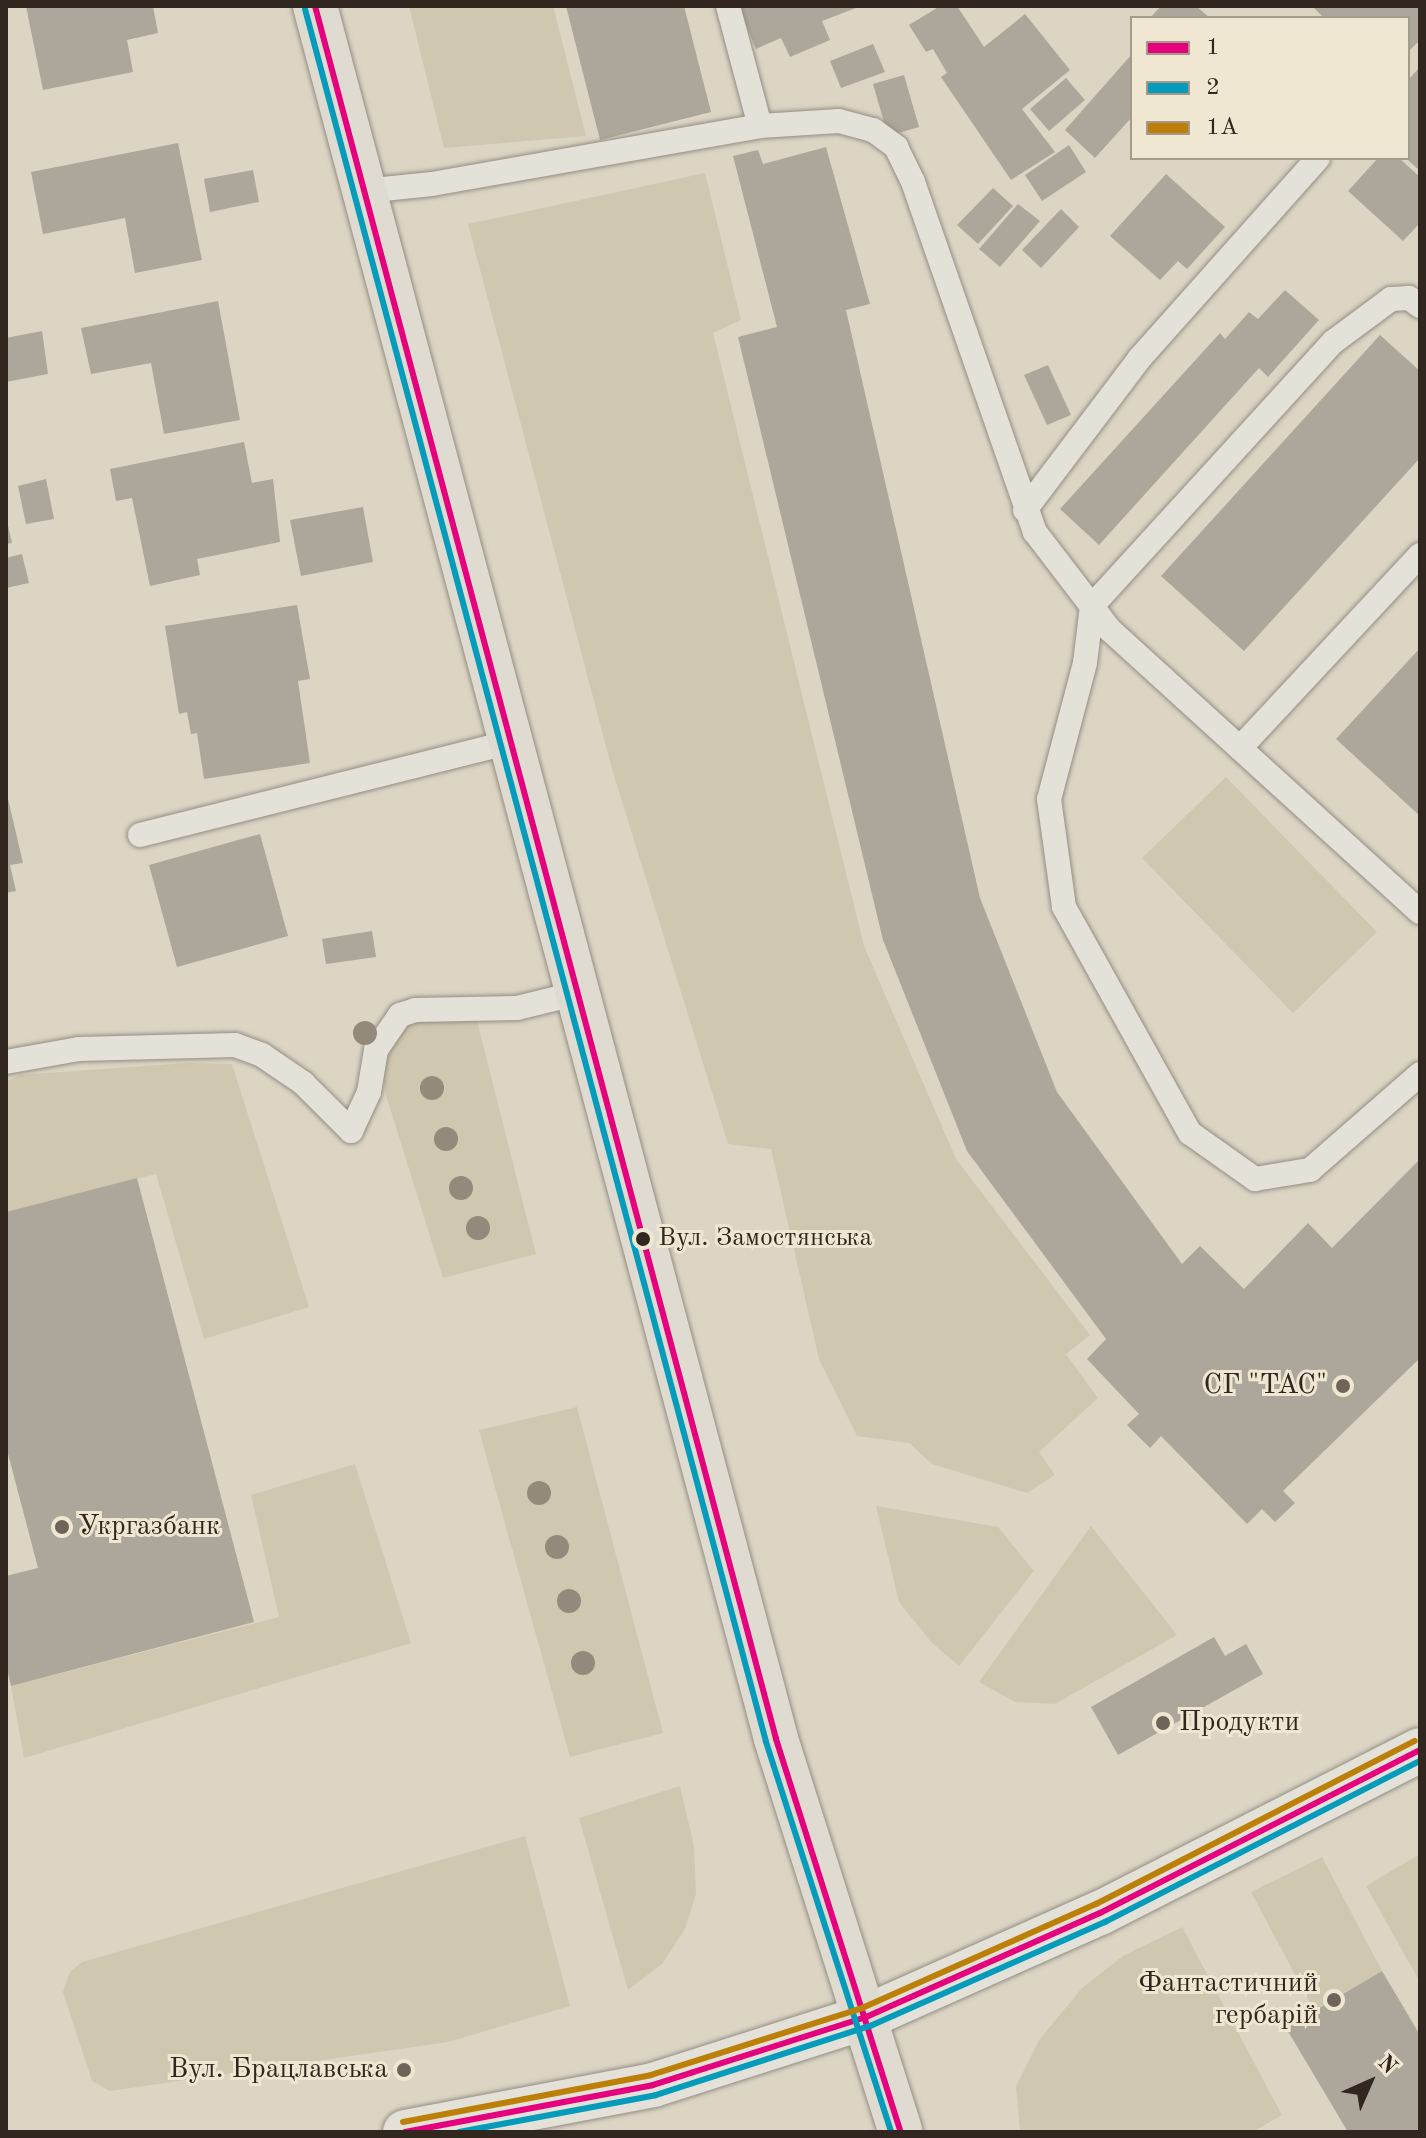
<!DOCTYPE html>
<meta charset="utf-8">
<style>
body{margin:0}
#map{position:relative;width:1426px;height:2138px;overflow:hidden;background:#dcd5c4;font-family:"Old Standard TT",serif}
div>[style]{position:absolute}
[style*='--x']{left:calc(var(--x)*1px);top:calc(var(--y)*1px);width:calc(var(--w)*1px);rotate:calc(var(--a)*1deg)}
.green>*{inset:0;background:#d0c7b0}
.building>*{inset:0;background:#ada79b}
.roads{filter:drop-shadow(0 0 2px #938e83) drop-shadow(0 0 2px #938e83)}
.service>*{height:24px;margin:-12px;padding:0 12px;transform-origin:12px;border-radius:12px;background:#e4e1d8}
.secondary>*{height:44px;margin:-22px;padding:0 22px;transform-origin:22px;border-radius:22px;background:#e4e1d8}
.primary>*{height:44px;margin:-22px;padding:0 22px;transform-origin:22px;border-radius:22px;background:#dfdbd1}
.bus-1>*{height:6px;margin:-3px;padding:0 3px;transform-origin:3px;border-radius:3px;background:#e5007d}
.bus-2>*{height:6px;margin:-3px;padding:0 3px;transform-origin:3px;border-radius:3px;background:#059cbc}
.bus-3>*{height:6px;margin:-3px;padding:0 3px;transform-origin:3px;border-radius:3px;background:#bc8009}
.trees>*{width:24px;height:24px;margin:-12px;border-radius:50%;background:#938a7b}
.dots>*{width:22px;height:22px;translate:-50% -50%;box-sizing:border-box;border:4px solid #efe7d2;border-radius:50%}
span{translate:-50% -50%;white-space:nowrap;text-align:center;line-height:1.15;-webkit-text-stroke:6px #efe7d2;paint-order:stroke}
.bus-label{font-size:26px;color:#32271f}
.left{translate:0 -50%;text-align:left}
.poi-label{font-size:28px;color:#32271f}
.right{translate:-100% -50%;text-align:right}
.frame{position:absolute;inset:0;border:8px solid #32271f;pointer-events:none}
.legend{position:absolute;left:1130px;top:16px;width:280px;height:144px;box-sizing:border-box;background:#efe7d2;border:2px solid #a39a8a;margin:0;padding:10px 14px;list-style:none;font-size:24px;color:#32271f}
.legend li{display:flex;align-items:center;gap:16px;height:40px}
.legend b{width:40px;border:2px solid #a39a8a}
.north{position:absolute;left:1330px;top:2042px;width:80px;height:80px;-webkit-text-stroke:6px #efe7d2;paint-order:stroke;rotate:45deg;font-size:22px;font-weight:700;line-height:32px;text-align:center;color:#32271f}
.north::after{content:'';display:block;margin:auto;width:28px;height:36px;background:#32271f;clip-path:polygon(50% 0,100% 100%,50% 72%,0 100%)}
</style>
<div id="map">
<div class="green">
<i style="clip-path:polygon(409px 6px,553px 6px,586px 136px,444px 148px)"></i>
<i style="clip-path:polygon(705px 173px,741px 320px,713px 333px,864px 946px,956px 1159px,1090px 1335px,1066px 1354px,1098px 1398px,1039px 1452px,1055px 1475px,1027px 1493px,932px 1464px,909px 1443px,857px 1436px,819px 1359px,771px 1149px,728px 1144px,612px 769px,468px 224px)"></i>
<i style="clip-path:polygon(1226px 777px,1377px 932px,1293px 1013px,1142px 858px)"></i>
<i style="clip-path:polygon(419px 1017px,476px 1017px,536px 1254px,443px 1278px,385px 1092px,383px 1066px,391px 1038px)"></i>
<i style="clip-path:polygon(188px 1063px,232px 1064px,309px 1307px,204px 1339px,156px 1174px,6px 1212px,6px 1082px,19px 1075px)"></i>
<i style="clip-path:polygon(577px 1407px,663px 1733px,570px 1757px,479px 1430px)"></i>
<i style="clip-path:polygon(355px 1464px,411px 1643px,24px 1758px,11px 1686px,279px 1617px,251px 1495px)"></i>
<i style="clip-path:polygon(876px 1506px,998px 1527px,1034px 1571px,959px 1666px,932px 1643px,899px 1602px)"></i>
<i style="clip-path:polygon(1091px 1526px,1177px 1635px,1055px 1704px,1015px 1702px,979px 1682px)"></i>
<i style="clip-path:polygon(680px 1786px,694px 1846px,696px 1894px,685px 1929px,662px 1964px,628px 1990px,579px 1818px)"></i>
<i style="clip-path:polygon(525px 1836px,570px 2006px,448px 2042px,110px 2091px,92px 2081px,63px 1992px,70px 1972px,82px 1962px)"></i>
<i style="clip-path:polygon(1420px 1854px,1420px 1982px,1366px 1886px)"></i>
<i style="clip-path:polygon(1322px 1857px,1382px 1971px,1315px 2012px,1251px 1892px)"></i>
<i style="clip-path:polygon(1182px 1927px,1282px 2115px,1253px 2132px,1020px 2132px,1016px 2086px,1039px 2040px,1082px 1988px,1123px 1956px)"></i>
</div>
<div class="building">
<i style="clip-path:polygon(26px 6px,153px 6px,158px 33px,127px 40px,133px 72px,43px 90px)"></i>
<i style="clip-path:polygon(566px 6px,684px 6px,711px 112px,600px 140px)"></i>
<i style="clip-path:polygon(738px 6px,861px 6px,822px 21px,830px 40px,790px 57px,781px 38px,756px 49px)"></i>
<i style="clip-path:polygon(940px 6px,957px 6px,984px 47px,1025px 14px,1070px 70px,1022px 109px,1055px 152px,1011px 180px,941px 77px,947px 73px,933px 49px,926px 52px,909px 25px)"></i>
<i style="clip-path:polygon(1161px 6px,1196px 6px,1210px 18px,1150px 18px)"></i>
<i style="clip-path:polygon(1312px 6px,1420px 6px,1420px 40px,1408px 52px,1408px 18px,1324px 18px)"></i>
<i style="clip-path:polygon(873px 44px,885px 72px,841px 88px,830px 61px)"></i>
<i style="clip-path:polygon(1132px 54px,1132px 117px,1095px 158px,1065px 130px)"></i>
<i style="clip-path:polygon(1420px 67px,1420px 171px,1408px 160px,1408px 80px)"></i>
<i style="clip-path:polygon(904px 75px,919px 127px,888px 136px,873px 84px)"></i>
<i style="clip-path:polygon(1066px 78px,1085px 100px,1049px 131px,1030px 109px)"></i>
<i style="clip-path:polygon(178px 143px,202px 260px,135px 273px,125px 218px,43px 234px,31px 172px)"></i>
<i style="clip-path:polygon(1069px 145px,1086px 172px,1042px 201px,1025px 175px)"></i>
<i style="clip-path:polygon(826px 147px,870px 304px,846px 310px,980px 898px,1057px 1092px,1182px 1264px,1200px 1246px,1244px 1289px,1308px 1223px,1332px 1248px,1420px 1159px,1420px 1358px,1283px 1491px,1295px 1503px,1275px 1522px,1262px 1509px,1247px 1524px,1161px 1436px,1150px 1448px,1127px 1425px,1139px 1414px,1087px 1359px,1106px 1339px,967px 1151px,883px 940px,738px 337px,777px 327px,733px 156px,758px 150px,763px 164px)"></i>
<i style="clip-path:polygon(1378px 158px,1399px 158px,1420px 177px,1420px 223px,1403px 241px,1348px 191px)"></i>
<i style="clip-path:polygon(253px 170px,259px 202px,210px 212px,204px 179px)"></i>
<i style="clip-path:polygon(1166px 174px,1225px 227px,1187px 269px,1178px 261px,1160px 280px,1110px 236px)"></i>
<i style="clip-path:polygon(993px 188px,1013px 206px,978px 244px,957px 225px)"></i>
<i style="clip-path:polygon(1018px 204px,1040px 221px,1000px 267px,979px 249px)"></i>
<i style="clip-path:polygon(1061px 209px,1079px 227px,1041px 268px,1022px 250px)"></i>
<i style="clip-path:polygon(1285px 290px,1319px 320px,1268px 377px,1259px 368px,1099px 545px,1060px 509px,1220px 333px,1225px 339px,1249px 312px,1258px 319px)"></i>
<i style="clip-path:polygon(218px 301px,240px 420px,164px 434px,151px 363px,91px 374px,81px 328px)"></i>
<i style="clip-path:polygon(42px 331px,48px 374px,6px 382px,6px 338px)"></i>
<i style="clip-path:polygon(1380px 335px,1420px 371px,1420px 458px,1244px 651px,1161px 576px)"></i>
<i style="clip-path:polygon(1048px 365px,1071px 415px,1047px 425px,1024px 375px)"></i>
<i style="clip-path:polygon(244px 442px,252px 483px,273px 479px,280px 542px,197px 559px,200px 575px,150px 586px,132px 498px,116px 501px,110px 469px)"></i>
<i style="clip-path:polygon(46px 479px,54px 519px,26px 524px,18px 486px)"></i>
<i style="clip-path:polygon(363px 507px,373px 562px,301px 576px,290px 520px)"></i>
<i style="clip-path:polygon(6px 517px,12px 543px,6px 544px)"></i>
<i style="clip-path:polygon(22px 554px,29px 583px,6px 588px,6px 558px)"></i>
<i style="clip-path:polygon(297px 605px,310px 679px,298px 681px,310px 763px,204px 779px,197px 733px,191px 734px,187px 712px,179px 714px,165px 626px)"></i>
<i style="clip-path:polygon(1420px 648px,1420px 816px,1336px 739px)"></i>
<i style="clip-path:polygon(6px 790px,23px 863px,10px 865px,16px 891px,6px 893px)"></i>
<i style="clip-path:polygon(260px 834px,288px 936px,177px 967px,149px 865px)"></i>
<i style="clip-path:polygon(372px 931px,376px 957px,326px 964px,322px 939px)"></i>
<i style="clip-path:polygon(137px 1178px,254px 1622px,11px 1686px,6px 1665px,6px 1576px,38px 1568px,6px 1446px,6px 1212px)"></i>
<i style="clip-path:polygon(1214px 1637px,1225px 1656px,1246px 1644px,1263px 1674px,1118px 1755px,1091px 1707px)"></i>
<i style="clip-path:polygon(1382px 1971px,1420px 2035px,1420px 2132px,1348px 2132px,1286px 2028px)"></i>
</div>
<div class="roads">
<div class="service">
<i style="--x:728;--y:6;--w:124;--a:75.1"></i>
<i style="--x:364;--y:191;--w:68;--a:-5.9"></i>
<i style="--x:432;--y:184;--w:333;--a:-10"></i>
<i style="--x:760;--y:126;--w:79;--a:-3.6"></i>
<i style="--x:839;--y:121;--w:35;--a:15"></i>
<i style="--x:873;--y:130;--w:29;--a:36"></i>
<i style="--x:896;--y:147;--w:39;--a:64"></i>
<i style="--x:913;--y:182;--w:371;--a:70.8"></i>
<i style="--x:1035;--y:532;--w:123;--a:52.6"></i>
<i style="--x:1110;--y:630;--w:419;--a:42.3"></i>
<i style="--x:1420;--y:306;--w:14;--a:-144"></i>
<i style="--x:1409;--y:298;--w:18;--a:177"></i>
<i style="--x:1391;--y:299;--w:72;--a:143.4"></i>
<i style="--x:1333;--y:342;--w:357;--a:132.4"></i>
<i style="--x:1092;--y:606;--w:57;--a:97"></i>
<i style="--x:1085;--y:663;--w:141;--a:104.8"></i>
<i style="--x:1049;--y:799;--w:109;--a:82.1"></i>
<i style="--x:1064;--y:907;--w:259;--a:60.9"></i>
<i style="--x:1190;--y:1133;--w:80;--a:35.3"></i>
<i style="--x:1255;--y:1179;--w:56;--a:-9.3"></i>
<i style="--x:1310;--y:1170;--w:146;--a:-41.1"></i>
<i style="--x:1025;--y:510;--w:189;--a:-52.9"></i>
<i style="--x:1139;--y:359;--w:269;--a:-48.3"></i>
<i style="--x:1240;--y:748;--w:264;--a:-47"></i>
<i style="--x:140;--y:835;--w:382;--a:-14.1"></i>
<i style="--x:6;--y:1062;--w:74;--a:-10.1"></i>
<i style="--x:79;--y:1049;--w:156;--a:-1.5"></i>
<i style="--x:235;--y:1045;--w:29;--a:20"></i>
<i style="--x:262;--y:1055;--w:50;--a:34.3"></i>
<i style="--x:303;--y:1083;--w:68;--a:45"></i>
<i style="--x:351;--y:1131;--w:43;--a:-65.2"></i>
<i style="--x:369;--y:1092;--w:43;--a:-80.5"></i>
<i style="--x:376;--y:1050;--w:42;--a:-55.6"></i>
<i style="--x:400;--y:1015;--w:16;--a:-18"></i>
<i style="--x:415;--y:1010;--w:102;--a:-1.1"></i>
<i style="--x:517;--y:1008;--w:63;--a:-13.8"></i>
</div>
<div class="secondary">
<i style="--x:405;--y:2132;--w:252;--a:-10.7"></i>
<i style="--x:653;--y:2085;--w:224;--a:-17.7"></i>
<i style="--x:866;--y:2017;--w:256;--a:-24"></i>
<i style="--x:1100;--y:1913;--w:359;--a:-27"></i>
</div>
<div class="primary">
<i style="--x:315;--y:6;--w:1793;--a:75.1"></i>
<i style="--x:776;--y:1739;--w:412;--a:72.4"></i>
</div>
</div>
<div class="bus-1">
<i style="--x:315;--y:6;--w:1793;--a:75.1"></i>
<i style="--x:776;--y:1739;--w:412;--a:72.4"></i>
<i style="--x:405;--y:2132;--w:252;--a:-10.7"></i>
<i style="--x:653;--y:2085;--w:224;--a:-17.7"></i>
<i style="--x:866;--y:2017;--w:256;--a:-24"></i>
<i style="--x:1100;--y:1913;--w:359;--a:-27"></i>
</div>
<div class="bus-2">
<i style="--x:305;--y:9;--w:1793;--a:75.1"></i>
<i style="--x:766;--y:1742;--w:410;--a:72.2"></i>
<i style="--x:459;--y:2132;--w:200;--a:-10.6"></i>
<i style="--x:656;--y:2095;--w:225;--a:-17.9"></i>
<i style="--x:870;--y:2026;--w:257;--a:-23.9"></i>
<i style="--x:1105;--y:1922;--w:354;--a:-27.1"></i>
</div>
<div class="bus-3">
<i style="--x:403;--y:2122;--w:252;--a:-10.7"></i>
<i style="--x:651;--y:2075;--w:221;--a:-17.6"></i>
<i style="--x:862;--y:2008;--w:256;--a:-24"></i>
<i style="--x:1096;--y:1904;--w:358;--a:-27.1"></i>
</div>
<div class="trees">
<i style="left:365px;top:1033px"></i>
<i style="left:432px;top:1088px"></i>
<i style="left:446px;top:1139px"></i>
<i style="left:461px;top:1188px"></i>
<i style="left:478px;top:1228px"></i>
<i style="left:539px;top:1493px"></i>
<i style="left:557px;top:1547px"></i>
<i style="left:569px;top:1601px"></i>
<i style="left:583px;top:1663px"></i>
</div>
<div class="dots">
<i style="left:643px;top:1239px;background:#32271f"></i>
<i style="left:1343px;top:1386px;background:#6e6459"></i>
<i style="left:62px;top:1527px;background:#6e6459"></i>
<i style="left:1163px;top:1723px;background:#6e6459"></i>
<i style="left:1334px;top:2000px;background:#6e6459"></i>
<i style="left:404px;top:2070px;background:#6e6459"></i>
</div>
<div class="bus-label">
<span class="left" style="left:658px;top:1239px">Вул. Замостянська</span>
</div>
<div class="poi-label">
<span class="right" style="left:1327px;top:1386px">СГ "ТАС"</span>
<span class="left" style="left:78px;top:1527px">Укргазбанк</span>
<span class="left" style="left:1179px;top:1723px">Продукти</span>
<span class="right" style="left:1318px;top:2000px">Фантастичний<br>гербарій</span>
<span class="right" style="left:388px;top:2070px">Вул. Брацлавська</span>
</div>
<div class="frame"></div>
<ul class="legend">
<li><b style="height:10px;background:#e5007d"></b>1</li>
<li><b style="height:10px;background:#059cbc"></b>2</li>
<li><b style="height:10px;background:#bc8009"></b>1А</li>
</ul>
<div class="north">N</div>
</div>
